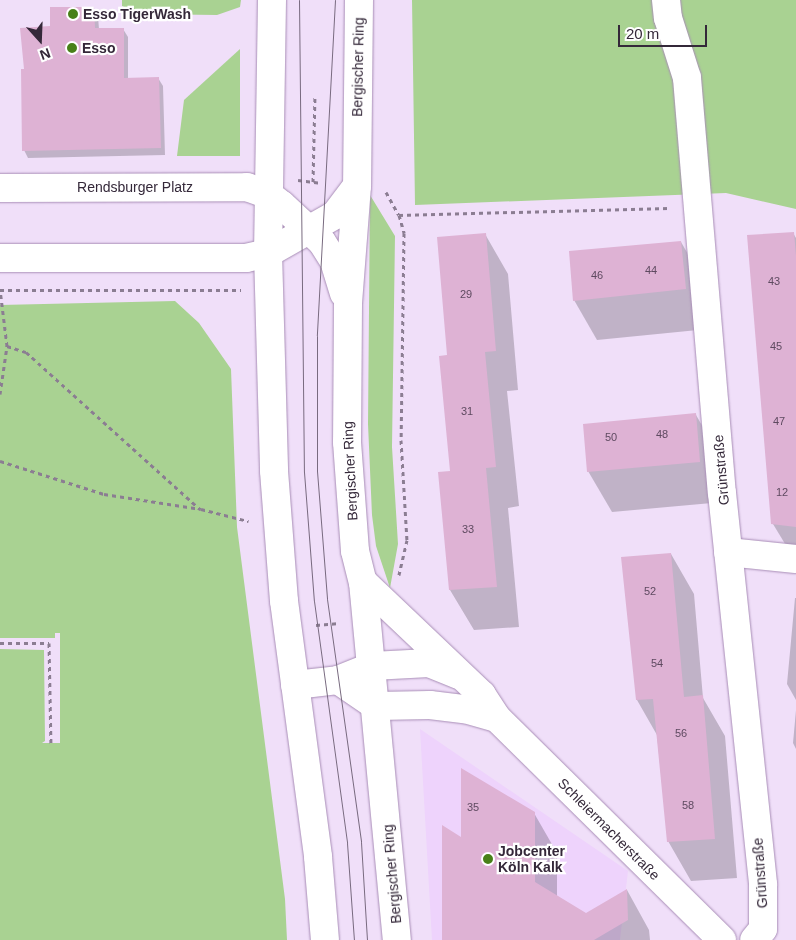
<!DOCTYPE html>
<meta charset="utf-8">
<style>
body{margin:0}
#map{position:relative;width:796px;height:940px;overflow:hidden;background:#f0dff9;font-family:Arial,sans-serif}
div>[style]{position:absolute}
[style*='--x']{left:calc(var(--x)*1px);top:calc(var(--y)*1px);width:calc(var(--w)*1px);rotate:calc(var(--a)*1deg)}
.built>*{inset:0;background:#eed3fc}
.green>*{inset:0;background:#a9d292}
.shadow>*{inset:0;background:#0003}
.building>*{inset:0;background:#deb2d4}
.path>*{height:3px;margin-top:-1.5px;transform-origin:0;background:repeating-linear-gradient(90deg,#8b7d92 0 4px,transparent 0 8px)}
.roads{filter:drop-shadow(0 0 1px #a88db6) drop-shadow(0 0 1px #a88db6)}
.street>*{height:28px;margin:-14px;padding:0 14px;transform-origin:14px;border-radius:14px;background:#fff}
.secondary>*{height:28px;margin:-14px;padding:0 14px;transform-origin:14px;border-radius:14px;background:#fff}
.tram>*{height:1px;margin:-0.5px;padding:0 0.5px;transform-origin:0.5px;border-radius:0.5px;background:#786a7f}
.dots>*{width:14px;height:14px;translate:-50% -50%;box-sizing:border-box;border:2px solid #fff;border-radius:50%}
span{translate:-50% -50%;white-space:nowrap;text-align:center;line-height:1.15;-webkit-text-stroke:4.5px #fff;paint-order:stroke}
.number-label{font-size:11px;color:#5e4a60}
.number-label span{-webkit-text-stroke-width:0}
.poi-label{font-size:14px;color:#342839;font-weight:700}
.left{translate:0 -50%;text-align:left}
.street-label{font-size:14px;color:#342839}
.north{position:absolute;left:15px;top:15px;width:50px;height:50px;-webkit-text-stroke:4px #fff;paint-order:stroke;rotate:160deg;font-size:14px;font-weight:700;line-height:20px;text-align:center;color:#342839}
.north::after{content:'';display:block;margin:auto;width:18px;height:22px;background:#342839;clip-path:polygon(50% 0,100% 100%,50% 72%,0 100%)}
.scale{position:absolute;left:618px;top:25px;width:89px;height:22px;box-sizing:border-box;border:2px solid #342839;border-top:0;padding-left:6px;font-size:15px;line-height:18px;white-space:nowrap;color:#342839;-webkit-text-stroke:4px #fff;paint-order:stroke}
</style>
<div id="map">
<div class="built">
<i style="clip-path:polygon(420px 729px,628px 871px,620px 940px,432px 940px)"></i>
</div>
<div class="green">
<i style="clip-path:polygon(122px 0,241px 0,240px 7px,217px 15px,140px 14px,122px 6px)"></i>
<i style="clip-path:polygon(412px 0,796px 0,796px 209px,726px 193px,415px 205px)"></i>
<i style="clip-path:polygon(240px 49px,240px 156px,177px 156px,184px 100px)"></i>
<i style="clip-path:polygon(370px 195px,395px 236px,392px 447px,398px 544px,390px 588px,376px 546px,372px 515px,368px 424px)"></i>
<i style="clip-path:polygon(175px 301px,199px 323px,231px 369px,237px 527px,285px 899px,287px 940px,0 940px,0 649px,44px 650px,45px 741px,42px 743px,60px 743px,60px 633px,55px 633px,55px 638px,0 638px,0 305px)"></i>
</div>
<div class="shadow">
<i style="clip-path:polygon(94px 9px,98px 17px,99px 29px,123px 29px,128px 37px,128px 79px,158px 78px,163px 86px,165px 155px,28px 158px,24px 150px,25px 70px,51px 28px)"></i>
<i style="clip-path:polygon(793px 233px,796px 238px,796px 562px,773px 524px)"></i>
<i style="clip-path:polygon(485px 234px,508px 274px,518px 390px,507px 391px,519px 506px,508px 508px,519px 627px,474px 630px,450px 590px,440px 473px,451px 472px,449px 356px)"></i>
<i style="clip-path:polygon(681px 242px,704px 282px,708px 329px,597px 340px,574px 300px)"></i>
<i style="clip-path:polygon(696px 415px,719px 455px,723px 502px,612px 512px,588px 471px)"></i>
<i style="clip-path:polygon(671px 554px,694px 594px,703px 698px,725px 736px,737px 878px,691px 881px,668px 841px,657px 735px,637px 700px,622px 558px)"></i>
<i style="clip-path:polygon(795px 598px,796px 598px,796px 700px,787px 684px)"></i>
<i style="clip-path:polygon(796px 710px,796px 749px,793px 743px)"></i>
<i style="clip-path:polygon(534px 813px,557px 853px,557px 897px,586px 914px,627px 890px,649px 930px,650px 940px,443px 940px,463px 839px)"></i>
</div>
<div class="building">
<i style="clip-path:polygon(50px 7px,94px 7px,95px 28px,124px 28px,124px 78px,159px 77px,161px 148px,22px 151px,21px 69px,24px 69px,20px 28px,50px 26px)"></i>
<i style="clip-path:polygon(794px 232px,796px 256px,796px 527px,771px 524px,747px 235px)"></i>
<i style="clip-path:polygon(486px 233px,496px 351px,485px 352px,496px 467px,486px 468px,497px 587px,449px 590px,438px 472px,450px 471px,439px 356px,447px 355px,437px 237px)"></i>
<i style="clip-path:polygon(681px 241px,686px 289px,573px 301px,569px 251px)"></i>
<i style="clip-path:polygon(696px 413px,700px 462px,587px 472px,583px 424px)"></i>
<i style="clip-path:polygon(671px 553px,684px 697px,703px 695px,715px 839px,667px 842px,653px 699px,636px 700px,621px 557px)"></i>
<i style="clip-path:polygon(461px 768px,535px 812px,535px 882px,586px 913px,627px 889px,628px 920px,594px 940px,442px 940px,442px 825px,461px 837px)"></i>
</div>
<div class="path">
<i style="--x:298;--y:180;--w:24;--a:7"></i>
<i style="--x:313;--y:182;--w:87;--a:-88.7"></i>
<i style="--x:386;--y:192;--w:26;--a:61"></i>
<i style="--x:399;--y:215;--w:19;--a:74"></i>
<i style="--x:404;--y:233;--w:207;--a:90.8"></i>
<i style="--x:401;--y:440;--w:100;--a:86.6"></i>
<i style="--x:407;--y:540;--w:36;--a:103"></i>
<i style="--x:399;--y:215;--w:270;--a:-1.5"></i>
<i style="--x:0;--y:290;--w:241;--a:0"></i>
<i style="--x:7;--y:346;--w:20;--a:18"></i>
<i style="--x:26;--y:352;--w:234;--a:42.1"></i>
<i style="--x:0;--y:394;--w:49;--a:-81.7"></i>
<i style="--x:7;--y:346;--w:57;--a:-97"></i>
<i style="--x:0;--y:461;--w:109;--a:17.6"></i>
<i style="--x:104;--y:494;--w:98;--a:8.8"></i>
<i style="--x:201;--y:509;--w:49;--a:14.3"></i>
<i style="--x:316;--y:625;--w:21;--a:-5"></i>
<i style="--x:0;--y:643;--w:49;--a:0"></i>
<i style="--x:49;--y:643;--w:100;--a:88.9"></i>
</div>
<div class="roads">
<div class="street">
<i style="--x:666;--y:0;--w:18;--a:84"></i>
<i style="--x:668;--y:18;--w:63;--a:72.4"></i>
<i style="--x:687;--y:78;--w:416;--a:85.2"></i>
<i style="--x:722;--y:493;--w:394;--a:84"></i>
<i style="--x:763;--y:885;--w:44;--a:90"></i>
<i style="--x:763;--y:929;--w:14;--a:129"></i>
<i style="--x:728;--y:552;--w:68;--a:5.9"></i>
<i style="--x:363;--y:582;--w:164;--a:43.5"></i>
<i style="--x:482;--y:695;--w:27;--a:57"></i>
<i style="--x:497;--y:718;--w:316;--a:44.6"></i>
<i style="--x:372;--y:666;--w:57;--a:-3"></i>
<i style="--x:429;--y:663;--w:32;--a:22"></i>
<i style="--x:338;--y:680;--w:46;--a:34.4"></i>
<i style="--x:376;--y:706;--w:54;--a:-1.1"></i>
<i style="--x:430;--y:705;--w:35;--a:7"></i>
<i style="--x:465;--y:709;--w:33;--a:16"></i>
</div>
<div class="secondary">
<i style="--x:272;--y:0;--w:253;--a:90.9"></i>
<i style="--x:268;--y:253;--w:218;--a:88.4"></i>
<i style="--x:274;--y:471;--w:130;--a:85.6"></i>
<i style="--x:284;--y:601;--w:258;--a:82.4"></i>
<i style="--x:318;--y:857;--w:83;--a:85.2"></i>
<i style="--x:359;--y:0;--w:186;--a:90.6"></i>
<i style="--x:357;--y:186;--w:118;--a:94.4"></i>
<i style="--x:348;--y:304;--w:138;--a:90.4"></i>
<i style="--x:347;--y:442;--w:109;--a:85.8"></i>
<i style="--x:355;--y:551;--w:32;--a:76"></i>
<i style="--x:363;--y:582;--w:360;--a:84.6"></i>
<i style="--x:0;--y:188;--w:247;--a:-0.2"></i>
<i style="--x:247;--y:187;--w:23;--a:20"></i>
<i style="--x:269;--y:195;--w:16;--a:38"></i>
<i style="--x:282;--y:205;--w:54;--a:42.8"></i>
<i style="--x:322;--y:242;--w:22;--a:58"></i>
<i style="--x:334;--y:261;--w:34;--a:73"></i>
<i style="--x:0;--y:258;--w:246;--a:0"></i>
<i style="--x:246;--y:258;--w:23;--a:-13"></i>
<i style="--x:268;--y:253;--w:77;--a:-29.6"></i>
<i style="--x:335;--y:215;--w:36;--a:-53"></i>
<i style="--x:295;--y:685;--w:43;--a:-6.6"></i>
<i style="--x:338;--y:680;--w:37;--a:-22"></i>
</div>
</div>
<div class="tram">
<i style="--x:299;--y:0;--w:472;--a:89.4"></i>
<i style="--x:304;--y:472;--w:129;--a:85.6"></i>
<i style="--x:314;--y:601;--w:244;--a:82.2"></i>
<i style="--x:347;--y:843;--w:97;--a:85.9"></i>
<i style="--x:335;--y:0;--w:336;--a:93.1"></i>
<i style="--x:317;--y:336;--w:135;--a:90"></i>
<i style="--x:317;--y:471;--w:128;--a:85.5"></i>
<i style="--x:327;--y:599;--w:245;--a:82"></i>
<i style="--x:361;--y:842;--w:98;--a:86.5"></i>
</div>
<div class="dots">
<i style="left:73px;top:14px;background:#488018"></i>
<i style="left:72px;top:48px;background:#488018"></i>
<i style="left:488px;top:859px;background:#488018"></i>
</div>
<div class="number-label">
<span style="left:651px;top:270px">44</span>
<span style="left:597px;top:275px">46</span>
<span style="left:774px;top:281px">43</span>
<span style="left:466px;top:294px">29</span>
<span style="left:776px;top:346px">45</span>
<span style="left:467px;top:411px">31</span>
<span style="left:779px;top:421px">47</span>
<span style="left:662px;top:434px">48</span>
<span style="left:611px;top:437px">50</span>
<span style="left:782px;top:492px">12</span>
<span style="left:468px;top:529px">33</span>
<span style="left:650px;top:591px">52</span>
<span style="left:657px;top:663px">54</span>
<span style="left:681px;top:733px">56</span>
<span style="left:688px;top:805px">58</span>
<span style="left:473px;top:807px">35</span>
</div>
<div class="poi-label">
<span class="left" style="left:83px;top:14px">Esso TigerWash</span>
<span class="left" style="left:82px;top:48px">Esso</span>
<span class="left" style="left:498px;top:859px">Jobcenter<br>Köln Kalk</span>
</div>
<div class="street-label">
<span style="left:358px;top:67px;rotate:-89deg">Bergischer Ring</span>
<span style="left:135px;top:187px">Rendsburger Platz</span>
<span style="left:721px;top:470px;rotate:-95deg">Grünstraße</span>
<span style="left:350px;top:471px;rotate:-93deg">Bergischer Ring</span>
<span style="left:609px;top:829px;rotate:45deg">Schleiermacherstraße</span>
<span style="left:760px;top:873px;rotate:-94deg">Grünstraße</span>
<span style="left:392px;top:874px;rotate:-95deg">Bergischer Ring</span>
</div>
<div class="north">N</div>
<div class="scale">20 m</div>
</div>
